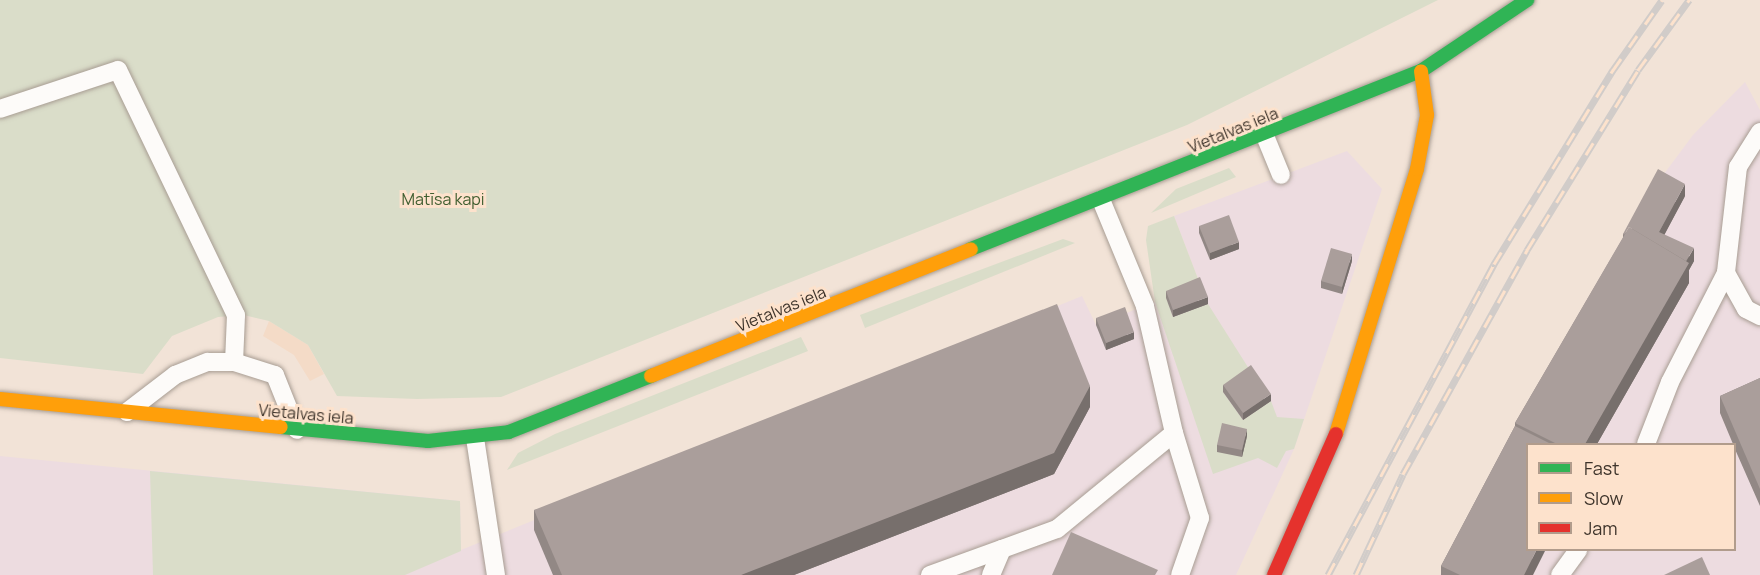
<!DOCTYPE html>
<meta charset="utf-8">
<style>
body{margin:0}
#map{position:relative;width:1760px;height:575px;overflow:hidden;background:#f2e3d7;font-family:Manrope,sans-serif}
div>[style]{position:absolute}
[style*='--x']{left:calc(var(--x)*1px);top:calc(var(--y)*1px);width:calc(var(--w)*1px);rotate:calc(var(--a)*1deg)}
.built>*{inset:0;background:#f4dbc7}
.industrial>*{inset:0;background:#eddce0}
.green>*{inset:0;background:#daddc9}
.roads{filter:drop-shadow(0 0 2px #a89d93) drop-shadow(0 0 2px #a89d93)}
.lane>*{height:18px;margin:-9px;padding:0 9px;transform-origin:9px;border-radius:9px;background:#fdfbf9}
.fast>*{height:14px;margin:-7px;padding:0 7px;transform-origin:7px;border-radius:7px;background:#30b455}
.slow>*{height:14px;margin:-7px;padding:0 7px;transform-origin:7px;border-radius:7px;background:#ff9f0a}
.jam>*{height:14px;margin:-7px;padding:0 7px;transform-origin:7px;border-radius:7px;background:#e5322d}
.rail>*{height:7px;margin-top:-3.5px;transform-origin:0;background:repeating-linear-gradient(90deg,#fde2cc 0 14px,#d1ccc9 0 28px);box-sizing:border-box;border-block:2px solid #d1ccc9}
.wall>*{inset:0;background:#928885}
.shaded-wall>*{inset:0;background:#776f6c}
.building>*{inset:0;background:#aa9e9b}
span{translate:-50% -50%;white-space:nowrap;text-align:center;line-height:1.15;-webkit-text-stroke:6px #fde2cc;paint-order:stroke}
.street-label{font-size:16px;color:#3e342b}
.park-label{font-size:16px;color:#415e30}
.legend{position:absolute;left:1526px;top:443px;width:210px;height:108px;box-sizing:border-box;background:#fde2cc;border:2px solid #b19c8c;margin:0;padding:8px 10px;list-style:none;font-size:18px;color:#3e342b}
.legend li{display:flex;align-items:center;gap:12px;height:30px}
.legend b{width:30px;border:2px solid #b19c8c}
</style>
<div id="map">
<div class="built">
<i style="clip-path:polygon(269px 321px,308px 345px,324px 374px,310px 381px,294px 355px,263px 336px)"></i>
</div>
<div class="industrial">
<i style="clip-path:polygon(evenodd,1745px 82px,1760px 110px,1760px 575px,1440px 575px,1508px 441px,1658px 182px,1693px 135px,1745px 82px,1528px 444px,1734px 444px,1734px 550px,1528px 550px,1528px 444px)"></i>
<i style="clip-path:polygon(1347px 151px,1382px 189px,1294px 449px,1236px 575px,0 575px,0 456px,460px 501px,461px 550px,1082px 296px,1096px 325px,1200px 284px,1174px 216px)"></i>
</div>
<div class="green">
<i style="clip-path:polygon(0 0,1438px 0,1187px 125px,501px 397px,417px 399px,337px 396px,308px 345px,269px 321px,244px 315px,218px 317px,172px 336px,143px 374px,0 358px)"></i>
<i style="clip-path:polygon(1229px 168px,1236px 177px,1151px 213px,1176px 189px)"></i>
<i style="clip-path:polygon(1174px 216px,1200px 284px,1166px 297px,1173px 317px,1208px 304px,1251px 372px,1223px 392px,1243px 420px,1271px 401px,1277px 417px,1304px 419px,1294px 449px,1286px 451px,1277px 468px,1258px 458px,1213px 474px,1155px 302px,1146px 240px,1148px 226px)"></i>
<i style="clip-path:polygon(1063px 239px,1075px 243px,865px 328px,860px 315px)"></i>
<i style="clip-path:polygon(801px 337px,808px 351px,507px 470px,518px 453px,555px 434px)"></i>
<i style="clip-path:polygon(150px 471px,460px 501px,461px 551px,405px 575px,153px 575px)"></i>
</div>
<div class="roads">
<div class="lane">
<i style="--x:0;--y:109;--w:124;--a:-18.3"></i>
<i style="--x:118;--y:70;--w:272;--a:64.3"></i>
<i style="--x:236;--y:315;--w:47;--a:92.4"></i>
<i style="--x:1760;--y:132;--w:41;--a:122.2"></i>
<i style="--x:1738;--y:167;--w:107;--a:96.5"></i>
<i style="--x:1726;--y:273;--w:41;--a:60.9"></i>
<i style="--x:1746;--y:309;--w:16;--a:27"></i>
<i style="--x:1265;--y:136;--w:42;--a:67.7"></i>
<i style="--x:127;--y:412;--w:61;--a:-37.6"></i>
<i style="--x:175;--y:375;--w:35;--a:-22"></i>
<i style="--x:208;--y:362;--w:26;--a:0"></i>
<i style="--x:234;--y:362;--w:43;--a:17.6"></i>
<i style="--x:275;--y:375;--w:59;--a:68.2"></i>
<i style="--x:1174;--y:433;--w:89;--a:73"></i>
<i style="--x:1200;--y:518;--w:60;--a:109.3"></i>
<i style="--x:475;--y:438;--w:139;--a:81.3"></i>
<i style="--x:1646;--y:444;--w:66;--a:-68.8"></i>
<i style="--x:1670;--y:382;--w:123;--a:-62.8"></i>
<i style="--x:930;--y:575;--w:77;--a:-19.9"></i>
<i style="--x:991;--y:575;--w:28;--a:-67"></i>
<i style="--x:1002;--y:549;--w:59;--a:-20"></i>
<i style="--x:1057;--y:529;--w:151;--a:-39.4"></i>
<i style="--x:1174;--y:433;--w:130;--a:-102.9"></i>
<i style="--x:1145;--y:306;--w:115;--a:-112.5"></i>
<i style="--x:1560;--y:575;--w:31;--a:-54"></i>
</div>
<div class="fast">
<i style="--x:971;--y:249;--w:484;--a:-21.6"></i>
<i style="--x:1421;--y:71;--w:128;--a:-33.8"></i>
<i style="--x:281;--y:427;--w:148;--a:5.4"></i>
<i style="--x:428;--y:441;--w:81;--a:-6.3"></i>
<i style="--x:509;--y:432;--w:153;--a:-21.5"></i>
</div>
<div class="slow">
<i style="--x:651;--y:376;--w:344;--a:-21.6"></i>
<i style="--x:0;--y:399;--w:282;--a:5.7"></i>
<i style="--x:1336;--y:434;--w:277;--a:-73"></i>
<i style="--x:1417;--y:169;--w:55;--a:-79.5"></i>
<i style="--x:1427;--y:115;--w:44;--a:-97.8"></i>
</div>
<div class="jam">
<i style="--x:1274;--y:575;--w:154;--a:-66.3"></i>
</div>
</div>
<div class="rail">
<i style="--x:1328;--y:575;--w:353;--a:-61.9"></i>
<i style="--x:1494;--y:264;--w:228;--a:-58.5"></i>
<i style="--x:1613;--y:70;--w:85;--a:-55"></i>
<i style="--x:1356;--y:575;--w:111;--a:-65"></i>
<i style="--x:1403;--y:474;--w:256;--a:-61"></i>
<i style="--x:1527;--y:250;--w:211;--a:-58.3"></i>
<i style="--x:1638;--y:70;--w:87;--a:-53.9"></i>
</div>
<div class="wall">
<i style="clip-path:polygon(1685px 196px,1664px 235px,1694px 261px,1689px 270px,1689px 283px,1597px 444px,1527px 444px,1533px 575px,1441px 575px,1441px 566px,1515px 426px,1515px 423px,1623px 238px,1623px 234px)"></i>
<i style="clip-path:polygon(1199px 226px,1239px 249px,1210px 260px,1199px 233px)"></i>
<i style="clip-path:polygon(1352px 261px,1342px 294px,1321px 288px,1321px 281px)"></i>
<i style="clip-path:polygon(1166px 291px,1208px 304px,1173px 317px,1166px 298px)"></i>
<i style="clip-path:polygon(1096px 318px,1134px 339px,1106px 350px,1096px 325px)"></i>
<i style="clip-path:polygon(1760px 378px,1760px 506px,1734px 447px,1734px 444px,1733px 444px,1720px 413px,1720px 396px)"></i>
<i style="clip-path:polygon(1223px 385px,1271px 401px,1243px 420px,1223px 392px)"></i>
<i style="clip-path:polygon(1090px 407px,1054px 474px,794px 575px,553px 575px,534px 530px,534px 510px)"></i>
<i style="clip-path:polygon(1247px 436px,1242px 457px,1217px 452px,1217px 445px)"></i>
</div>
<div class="shaded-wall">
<i style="clip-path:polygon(1685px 184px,1685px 196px,1659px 245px,1659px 232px)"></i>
<i style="clip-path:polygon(1239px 242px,1239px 249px,1210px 260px,1210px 253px)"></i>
<i style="clip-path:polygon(1694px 248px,1694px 261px,1689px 270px,1689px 283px,1597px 444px,1585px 444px,1683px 267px)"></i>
<i style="clip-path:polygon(1352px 254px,1352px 261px,1342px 294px,1342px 287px)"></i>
<i style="clip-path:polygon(1208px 297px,1208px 304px,1173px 317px,1173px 310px)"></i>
<i style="clip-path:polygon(1134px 332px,1134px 339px,1106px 350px,1106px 343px)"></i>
<i style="clip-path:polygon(1090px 386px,1090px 407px,1054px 474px,794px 575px,741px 575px)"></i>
<i style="clip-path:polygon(1271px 394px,1271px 401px,1243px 420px,1243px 413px)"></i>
<i style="clip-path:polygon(1247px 429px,1247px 436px,1242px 457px,1242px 450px)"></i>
<i style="clip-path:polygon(1537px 549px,1546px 549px,1533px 575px,1524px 575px)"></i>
</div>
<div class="building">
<i style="clip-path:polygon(1658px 169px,1685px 184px,1659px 232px,1694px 248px,1686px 261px,1629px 227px,1624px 235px,1623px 234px)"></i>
<i style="clip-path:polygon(1229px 215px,1239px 242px,1210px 253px,1199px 226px)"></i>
<i style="clip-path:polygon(1629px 227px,1689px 263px,1585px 444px,1557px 444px,1515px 423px)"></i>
<i style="clip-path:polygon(1331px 248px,1352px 254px,1342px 287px,1321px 281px)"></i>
<i style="clip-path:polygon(1200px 277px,1208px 297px,1173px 310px,1166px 291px)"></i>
<i style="clip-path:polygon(1057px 304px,1090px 386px,1054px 453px,741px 575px,562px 575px,534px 510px)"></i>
<i style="clip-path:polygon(1125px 307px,1134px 332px,1106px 343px,1096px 318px)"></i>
<i style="clip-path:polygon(1251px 365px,1271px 394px,1243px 413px,1223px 385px)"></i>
<i style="clip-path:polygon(1760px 378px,1760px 489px,1720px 396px)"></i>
<i style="clip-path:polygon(1222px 423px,1247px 429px,1242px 450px,1217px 445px)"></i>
<i style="clip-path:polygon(1515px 426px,1551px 444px,1527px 444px,1527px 549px,1537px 549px,1524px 575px,1460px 575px,1441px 566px)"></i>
<i style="clip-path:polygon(1071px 532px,1158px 570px,1155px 575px,1052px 575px)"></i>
<i style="clip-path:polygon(1702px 557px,1710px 575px,1664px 575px)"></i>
</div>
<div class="street-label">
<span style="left:1233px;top:130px;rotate:-22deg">Vietalvas iela</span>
<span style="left:781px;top:309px;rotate:-22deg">Vietalvas iela</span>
<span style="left:306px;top:414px;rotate:5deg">Vietalvas iela</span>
</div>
<div class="park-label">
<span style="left:443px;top:199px">Matīsa kapi</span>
</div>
<ul class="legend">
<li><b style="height:8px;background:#30b455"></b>Fast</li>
<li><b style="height:8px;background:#ff9f0a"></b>Slow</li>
<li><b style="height:8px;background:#e5322d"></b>Jam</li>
</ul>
</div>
